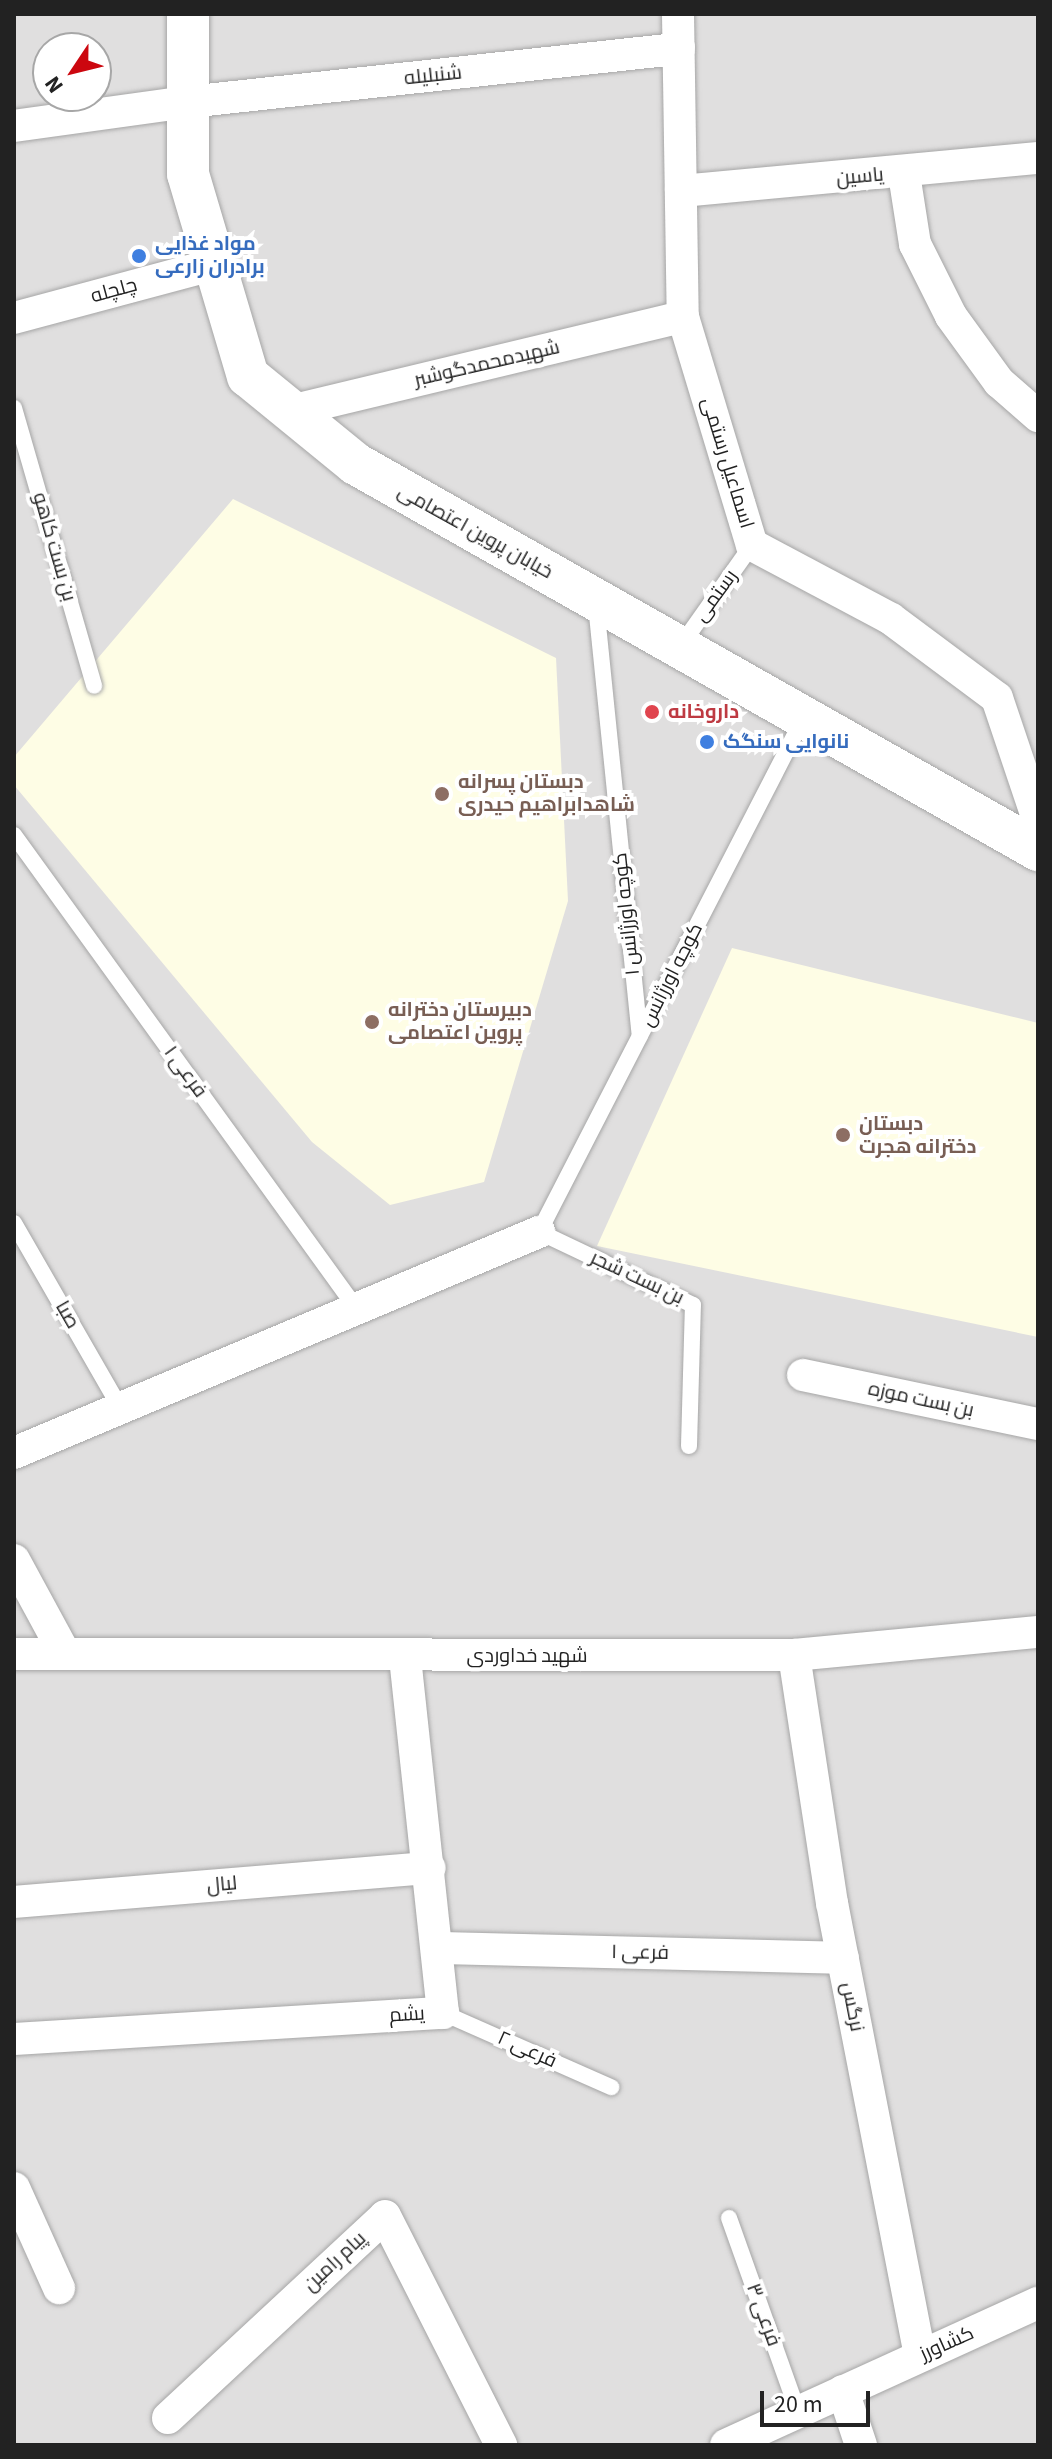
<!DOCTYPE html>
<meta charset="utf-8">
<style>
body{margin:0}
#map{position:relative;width:1052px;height:2459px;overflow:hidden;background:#f1eee9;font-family:"Source Sans 3",Cairo,sans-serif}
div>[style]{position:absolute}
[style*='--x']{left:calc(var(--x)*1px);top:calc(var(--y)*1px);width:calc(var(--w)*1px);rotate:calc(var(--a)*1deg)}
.residential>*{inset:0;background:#e0dfdf}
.education>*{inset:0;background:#fefde5}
.roads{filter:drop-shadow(0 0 2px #a6a6a6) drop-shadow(0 0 2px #a6a6a6)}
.service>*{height:16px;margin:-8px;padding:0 8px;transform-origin:8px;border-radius:8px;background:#fff}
.minor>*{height:32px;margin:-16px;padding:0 16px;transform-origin:16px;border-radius:16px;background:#fff}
.tertiary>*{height:42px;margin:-21px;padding:0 21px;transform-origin:21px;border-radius:21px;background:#fff}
.dots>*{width:22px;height:22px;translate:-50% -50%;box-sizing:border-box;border:4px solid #fff;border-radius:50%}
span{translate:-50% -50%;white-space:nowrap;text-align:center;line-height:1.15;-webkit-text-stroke:8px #fff;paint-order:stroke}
.street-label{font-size:20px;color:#222}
.shop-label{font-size:20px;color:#366cbe;font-weight:700}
.left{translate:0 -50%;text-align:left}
.health-label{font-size:20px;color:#be3a42;font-weight:700}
.education-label{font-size:20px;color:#785e54;font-weight:700}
.frame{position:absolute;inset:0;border:16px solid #222;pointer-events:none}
.north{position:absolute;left:32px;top:32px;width:80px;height:80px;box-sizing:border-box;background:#fff;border:2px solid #a7a7a7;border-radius:50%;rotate:235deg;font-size:22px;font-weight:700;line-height:32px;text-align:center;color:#222}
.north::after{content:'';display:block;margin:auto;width:28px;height:36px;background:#cc070f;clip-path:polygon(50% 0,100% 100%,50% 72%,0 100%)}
.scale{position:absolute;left:760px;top:2391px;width:110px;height:36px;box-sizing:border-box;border:4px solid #222;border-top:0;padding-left:10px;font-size:24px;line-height:28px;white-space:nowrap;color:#222;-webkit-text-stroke:6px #fff;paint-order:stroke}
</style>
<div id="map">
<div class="residential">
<i style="clip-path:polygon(evenodd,14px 14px,1038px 14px,1038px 2445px,14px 2445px,14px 14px,48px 48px,96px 48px,96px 96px,48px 96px,48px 48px)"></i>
</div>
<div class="education">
<i style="clip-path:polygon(233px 499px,556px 658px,568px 901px,484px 1182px,390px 1205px,312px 1142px,14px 785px,14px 757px)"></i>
<i style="clip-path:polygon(732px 948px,1038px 1023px,1038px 1337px,597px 1246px)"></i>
</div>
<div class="roads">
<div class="service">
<i style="--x:14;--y:408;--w:289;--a:73.9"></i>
<i style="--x:596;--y:605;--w:433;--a:84.2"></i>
<i style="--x:679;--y:648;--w:126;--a:-54.7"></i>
<i style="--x:14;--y:835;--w:584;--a:54.13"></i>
<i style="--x:14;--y:1223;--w:212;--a:60.1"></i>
<i style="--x:689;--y:1446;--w:141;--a:-88.4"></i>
<i style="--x:693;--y:1305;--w:170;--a:-154.6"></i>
<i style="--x:539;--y:1232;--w:577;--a:-62.77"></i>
<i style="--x:443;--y:2013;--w:184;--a:23.8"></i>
<i style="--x:729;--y:2218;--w:206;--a:70.4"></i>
</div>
<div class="minor">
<i style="--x:678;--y:14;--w:303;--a:89.1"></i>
<i style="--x:683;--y:317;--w:238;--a:73.2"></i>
<i style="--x:752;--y:545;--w:157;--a:28"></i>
<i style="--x:891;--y:619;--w:132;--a:36.7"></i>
<i style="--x:997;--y:698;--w:129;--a:71.4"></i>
<i style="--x:14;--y:126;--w:176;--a:-7.9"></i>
<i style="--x:188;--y:102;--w:494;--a:-6.2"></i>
<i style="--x:904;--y:174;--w:71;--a:81.1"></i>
<i style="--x:915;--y:244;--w:80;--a:63.4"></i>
<i style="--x:951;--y:316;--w:82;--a:54"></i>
<i style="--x:999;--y:382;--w:52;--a:41.1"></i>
<i style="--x:681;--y:191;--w:359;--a:-5.3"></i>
<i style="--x:14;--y:318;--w:208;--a:-15"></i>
<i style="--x:290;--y:411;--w:404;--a:-13.5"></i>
<i style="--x:803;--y:1375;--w:240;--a:11.8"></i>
<i style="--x:14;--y:1453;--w:570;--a:-22.83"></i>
<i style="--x:14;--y:1560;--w:105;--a:61.5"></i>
<i style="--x:14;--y:1654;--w:780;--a:0.07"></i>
<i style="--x:794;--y:1655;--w:245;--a:-5.4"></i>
<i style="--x:794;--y:1655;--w:251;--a:81.3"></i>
<i style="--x:832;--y:1903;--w:461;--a:79"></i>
<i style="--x:14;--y:1902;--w:417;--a:-4.7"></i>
<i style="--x:437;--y:1948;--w:406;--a:1.4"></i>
<i style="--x:14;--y:2039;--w:430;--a:-3.5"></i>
<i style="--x:443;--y:2013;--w:359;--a:-96.1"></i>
<i style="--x:14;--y:2188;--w:110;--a:65.8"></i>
<i style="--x:843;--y:2391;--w:57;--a:71.6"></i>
<i style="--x:168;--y:2418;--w:296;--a:-42.9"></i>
<i style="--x:385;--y:2216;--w:257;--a:63.1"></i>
<i style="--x:726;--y:2445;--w:343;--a:-24.5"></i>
</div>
<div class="tertiary">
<i style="--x:188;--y:14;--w:160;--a:90"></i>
<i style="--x:188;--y:174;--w:211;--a:73.5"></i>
<i style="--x:248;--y:376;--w:139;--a:39.2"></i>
<i style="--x:356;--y:464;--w:784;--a:29.51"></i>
</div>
</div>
<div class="dots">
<i style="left:139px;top:256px;background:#3f7fe0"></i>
<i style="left:652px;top:712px;background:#e0444e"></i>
<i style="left:707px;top:742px;background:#3f7fe0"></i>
<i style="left:442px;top:794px;background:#8d6e63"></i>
<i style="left:372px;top:1022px;background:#8d6e63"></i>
<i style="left:843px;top:1135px;background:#8d6e63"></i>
</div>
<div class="street-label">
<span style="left:433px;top:76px;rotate:-6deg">شنبلیله</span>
<span style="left:860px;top:177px;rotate:-5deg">یاسین</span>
<span style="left:114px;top:291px;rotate:-15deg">چلچله</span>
<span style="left:487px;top:364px;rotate:-13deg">شهیدمحمدگوشبر</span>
<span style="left:727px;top:463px;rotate:73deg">اسماعیل رستمی</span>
<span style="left:475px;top:532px;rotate:29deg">خیابان پروین اعتصامی</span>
<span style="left:54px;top:547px;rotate:74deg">بن بست کاهو</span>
<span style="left:716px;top:596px;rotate:-54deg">رستمی</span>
<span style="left:627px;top:914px;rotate:-96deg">کوچه اورژانس ۱</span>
<span style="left:672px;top:975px;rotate:-63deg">کوچه اورژانس</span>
<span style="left:185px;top:1072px;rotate:54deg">فرعی ۱</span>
<span style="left:637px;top:1278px;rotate:25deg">بن بست شجر</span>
<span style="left:67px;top:1315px;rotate:60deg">صبا</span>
<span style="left:921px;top:1400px;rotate:12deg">بن بست موزه</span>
<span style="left:527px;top:1656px">شهید خداوردی</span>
<span style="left:222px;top:1885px;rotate:-5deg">لیال</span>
<span style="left:640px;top:1953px;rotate:1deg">فرعی ۱</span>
<span style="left:852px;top:2007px;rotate:79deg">نرگس</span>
<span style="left:407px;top:2015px;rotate:-3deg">یشم</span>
<span style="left:527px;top:2050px;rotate:24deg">فرعی ۲</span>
<span style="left:335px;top:2262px;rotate:-43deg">پیام رامین</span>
<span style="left:763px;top:2315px;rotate:70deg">فرعی ۳</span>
<span style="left:947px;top:2344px;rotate:-24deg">کشاورز</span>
</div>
<div class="shop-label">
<span class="left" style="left:155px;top:256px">مواد غذایی<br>برادران زارعی</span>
<span class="left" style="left:723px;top:742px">نانوایی سنگک</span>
</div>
<div class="health-label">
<span class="left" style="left:668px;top:712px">داروخانه</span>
</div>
<div class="education-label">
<span class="left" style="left:458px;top:794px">دبستان پسرانه<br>شاهدابراهیم حیدری</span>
<span class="left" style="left:388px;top:1022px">دبیرستان دخترانه<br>پروین اعتصامی</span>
<span class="left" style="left:859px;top:1136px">دبستان<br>دخترانه هجرت</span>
</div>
<div class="frame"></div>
<div class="north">N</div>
<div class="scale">20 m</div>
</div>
